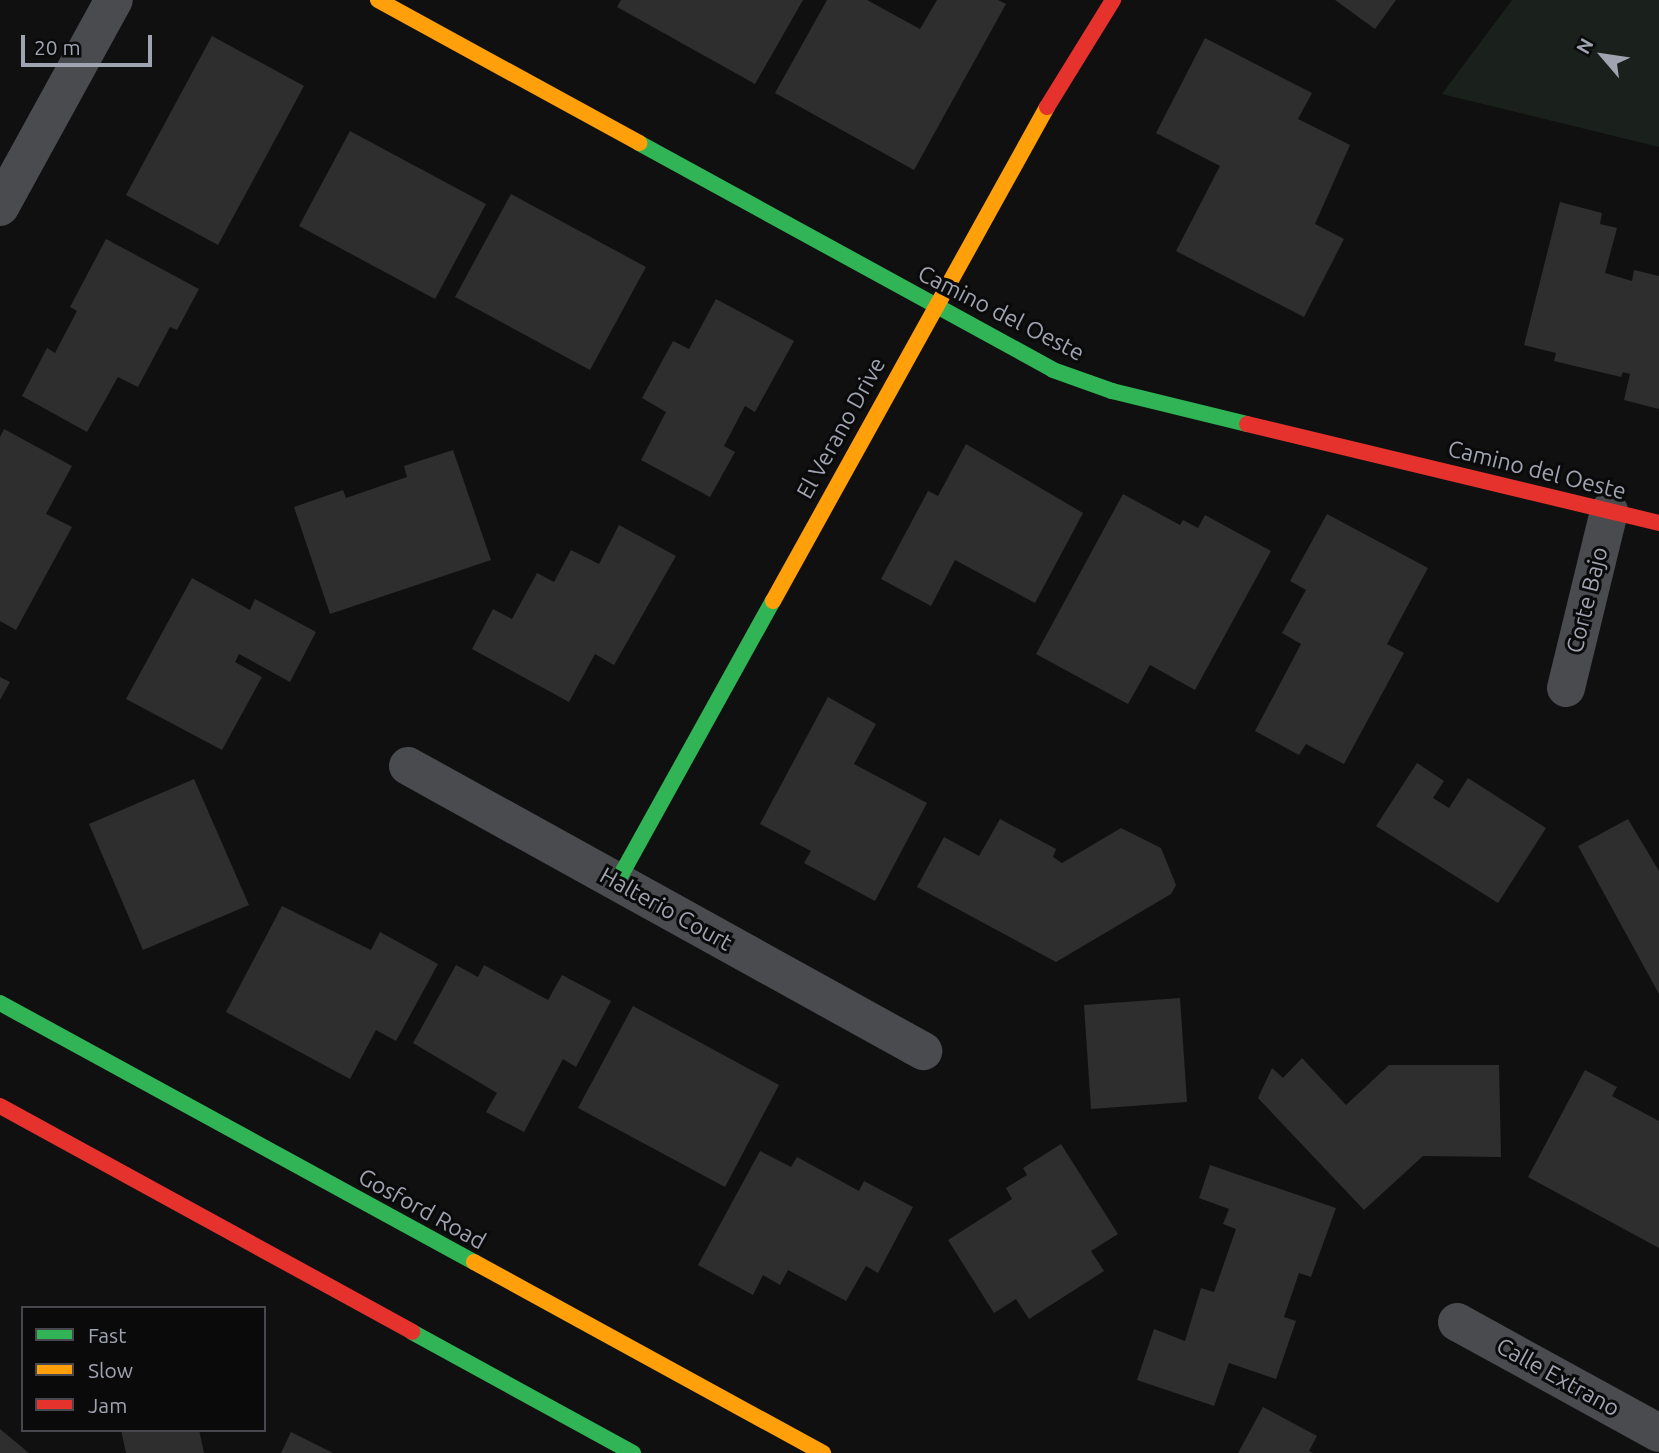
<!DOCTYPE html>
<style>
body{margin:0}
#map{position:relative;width:1659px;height:1453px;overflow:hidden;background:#101010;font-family:Ubuntu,sans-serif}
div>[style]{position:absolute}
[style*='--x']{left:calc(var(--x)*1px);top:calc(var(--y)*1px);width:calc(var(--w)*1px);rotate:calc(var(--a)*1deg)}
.green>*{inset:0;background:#1a201b}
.building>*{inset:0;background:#2e2e2f}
.street>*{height:38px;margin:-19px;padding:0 19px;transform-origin:19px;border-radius:19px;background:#4a4b4f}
.fast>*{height:16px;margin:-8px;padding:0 8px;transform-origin:8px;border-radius:8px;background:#30b455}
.slow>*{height:16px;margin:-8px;padding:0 8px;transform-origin:8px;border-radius:8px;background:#ff9f0a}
.jam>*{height:16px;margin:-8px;padding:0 8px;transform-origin:8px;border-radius:8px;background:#e5322d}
span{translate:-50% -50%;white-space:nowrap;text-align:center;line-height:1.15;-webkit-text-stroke:6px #0a0a0b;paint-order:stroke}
.street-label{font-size:23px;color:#a0a4b1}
.legend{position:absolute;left:21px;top:1306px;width:245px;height:126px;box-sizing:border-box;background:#0a0a0b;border:2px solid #46484d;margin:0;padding:9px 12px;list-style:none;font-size:21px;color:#a0a4b1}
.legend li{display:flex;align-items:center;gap:14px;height:35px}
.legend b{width:35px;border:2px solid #46484d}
.north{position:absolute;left:1568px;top:21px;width:70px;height:70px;-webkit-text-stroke:5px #0a0a0b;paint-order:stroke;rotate:299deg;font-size:19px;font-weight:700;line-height:28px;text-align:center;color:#a0a4b1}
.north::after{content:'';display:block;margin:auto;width:24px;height:32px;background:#a0a4b1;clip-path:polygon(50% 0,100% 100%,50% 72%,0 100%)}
.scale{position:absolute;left:21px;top:35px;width:131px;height:32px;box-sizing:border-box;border:4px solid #a0a4b1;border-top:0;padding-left:9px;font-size:21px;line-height:24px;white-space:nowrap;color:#a0a4b1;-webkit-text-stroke:5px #0a0a0b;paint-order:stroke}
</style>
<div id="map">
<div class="green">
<i style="clip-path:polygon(1512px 0,1659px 0,1659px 147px,1442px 94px)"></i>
</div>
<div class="building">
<i style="clip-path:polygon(621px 0,803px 0,755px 84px,617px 7px)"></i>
<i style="clip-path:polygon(827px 0,867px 0,920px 29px,937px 0,998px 0,1006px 4px,914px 170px,775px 93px)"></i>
<i style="clip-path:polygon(1335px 0,1396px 0,1375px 29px)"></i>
<i style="clip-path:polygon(212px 36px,304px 86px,218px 245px,126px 195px)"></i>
<i style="clip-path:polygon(1205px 38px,1312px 93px,1298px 119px,1350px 145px,1315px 224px,1344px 239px,1304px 317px,1176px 251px,1220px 166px,1156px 133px)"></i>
<i style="clip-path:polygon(350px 131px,486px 204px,435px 299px,299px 226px)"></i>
<i style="clip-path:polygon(511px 194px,646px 267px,590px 370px,455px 297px)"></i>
<i style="clip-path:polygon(1560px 202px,1602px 213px,1600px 224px,1617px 228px,1605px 273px,1632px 281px,1634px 270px,1659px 276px,1659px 409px,1624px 400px,1630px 374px,1623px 372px,1621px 377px,1554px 361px,1556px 353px,1524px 345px)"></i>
<i style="clip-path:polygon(106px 239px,199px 289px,177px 330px,170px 327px,138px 387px,118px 377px,87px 432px,22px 396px,47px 348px,55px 353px,77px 311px,70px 307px)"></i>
<i style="clip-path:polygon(716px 299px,794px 341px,755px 412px,745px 406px,724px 446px,735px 452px,710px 497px,641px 460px,666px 412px,642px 398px,673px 341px,689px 349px)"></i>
<i style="clip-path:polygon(4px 429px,72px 466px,46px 514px,72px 527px,16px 630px,0 621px,0 437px)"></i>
<i style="clip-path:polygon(966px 444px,1083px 513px,1035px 603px,955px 560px,931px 606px,881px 579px,928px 491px,938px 496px)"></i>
<i style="clip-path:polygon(453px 450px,491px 560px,330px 614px,294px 507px,343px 490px,346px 498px,407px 477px,404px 466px)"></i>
<i style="clip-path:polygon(1123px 494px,1180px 525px,1183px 520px,1198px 528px,1205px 515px,1271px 551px,1195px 690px,1150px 665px,1128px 704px,1036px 654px)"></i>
<i style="clip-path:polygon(1327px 514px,1428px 568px,1387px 644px,1404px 653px,1344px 764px,1306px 744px,1299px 755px,1255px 731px,1301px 644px,1282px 633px,1306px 590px,1290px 581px)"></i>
<i style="clip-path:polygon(619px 525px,676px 556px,614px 665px,595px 654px,569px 702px,472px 649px,493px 609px,512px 619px,537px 573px,554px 582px,571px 550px,599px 564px)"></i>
<i style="clip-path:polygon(192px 578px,250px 610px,255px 599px,316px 632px,290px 682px,239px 654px,235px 662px,262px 677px,222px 750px,126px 699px)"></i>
<i style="clip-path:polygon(0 677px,10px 682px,0 700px)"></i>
<i style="clip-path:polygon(828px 697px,876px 724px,854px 764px,927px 803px,875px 901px,804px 863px,811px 851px,760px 824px)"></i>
<i style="clip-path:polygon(1417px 763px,1444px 781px,1433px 798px,1449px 808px,1468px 778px,1546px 828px,1498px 903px,1376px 826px)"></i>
<i style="clip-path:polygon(194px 779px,249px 905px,143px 950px,89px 824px)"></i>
<i style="clip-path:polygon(1000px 819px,1056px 849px,1053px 857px,1062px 863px,1121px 828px,1161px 848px,1176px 885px,1171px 894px,1056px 962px,917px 887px,944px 837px,979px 856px)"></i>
<i style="clip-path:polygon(1628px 819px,1659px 871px,1659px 994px,1578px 846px)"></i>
<i style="clip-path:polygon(282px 906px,371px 950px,380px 932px,438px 964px,396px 1041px,376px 1030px,350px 1079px,226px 1012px)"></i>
<i style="clip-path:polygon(456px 965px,478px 977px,484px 965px,548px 1000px,562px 975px,611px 1001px,576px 1067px,563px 1059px,524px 1132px,486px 1112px,497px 1093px,413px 1043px)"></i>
<i style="clip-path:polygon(1180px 998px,1187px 1102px,1091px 1109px,1084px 1005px)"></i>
<i style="clip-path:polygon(633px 1006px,779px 1085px,725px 1187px,578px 1108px)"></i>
<i style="clip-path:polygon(1302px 1058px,1346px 1105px,1389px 1065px,1499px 1065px,1501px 1157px,1423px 1156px,1364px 1210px,1258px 1098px,1272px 1068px,1283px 1078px)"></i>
<i style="clip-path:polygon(1585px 1070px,1617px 1087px,1612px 1096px,1659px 1121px,1659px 1248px,1528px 1177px)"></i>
<i style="clip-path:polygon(1061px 1144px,1118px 1234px,1091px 1251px,1104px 1271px,1029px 1319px,1016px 1299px,994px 1313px,948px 1240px,1012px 1199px,1006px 1188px,1027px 1175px,1023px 1168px)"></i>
<i style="clip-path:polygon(760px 1151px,791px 1167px,797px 1157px,859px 1191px,864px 1181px,913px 1207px,878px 1273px,866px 1266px,846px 1301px,788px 1270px,780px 1285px,763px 1275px,753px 1295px,698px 1265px)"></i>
<i style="clip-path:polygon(1210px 1165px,1336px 1208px,1311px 1277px,1299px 1273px,1284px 1317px,1296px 1321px,1276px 1379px,1229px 1363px,1214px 1406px,1137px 1380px,1154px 1329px,1185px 1341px,1201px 1288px,1214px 1292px,1236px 1229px,1223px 1224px,1229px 1209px,1199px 1198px)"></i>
<i style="clip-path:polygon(1263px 1407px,1317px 1436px,1309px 1451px,1313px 1453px,1238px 1453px)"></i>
<i style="clip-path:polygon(0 1429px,29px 1453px,0 1453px)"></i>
<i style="clip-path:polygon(121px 1430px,199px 1430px,204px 1453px,126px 1453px)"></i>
<i style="clip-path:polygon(291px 1432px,333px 1453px,281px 1453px)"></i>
</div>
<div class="street">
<i style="--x:0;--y:207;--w:236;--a:-61.2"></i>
<i style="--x:1566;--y:688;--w:182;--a:-76.3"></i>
<i style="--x:408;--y:766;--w:589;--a:28.96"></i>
<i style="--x:1457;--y:1322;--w:230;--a:28.8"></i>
</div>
<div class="fast">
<i style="--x:639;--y:143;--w:472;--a:28.7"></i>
<i style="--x:1053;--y:370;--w:63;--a:19.6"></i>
<i style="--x:1112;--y:391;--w:139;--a:13.7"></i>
<i style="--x:617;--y:882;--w:321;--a:-61"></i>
<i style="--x:0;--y:1003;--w:540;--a:28.65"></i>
<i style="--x:412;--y:1332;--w:252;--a:28.7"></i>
</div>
<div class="slow">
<i style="--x:378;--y:0;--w:298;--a:28.7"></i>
<i style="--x:773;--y:601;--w:565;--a:-60.98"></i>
<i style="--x:474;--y:1262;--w:398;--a:28.7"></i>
</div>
<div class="jam">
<i style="--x:1047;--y:107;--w:126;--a:-58.3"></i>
<i style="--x:1247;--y:424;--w:424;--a:13.5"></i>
<i style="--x:0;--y:1106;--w:470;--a:28.7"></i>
</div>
<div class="street-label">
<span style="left:1001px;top:313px;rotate:27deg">Camino del Oeste</span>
<span style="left:841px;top:428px;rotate:-61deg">El Verano Drive</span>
<span style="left:1537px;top:470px;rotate:14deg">Camino del Oeste</span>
<span style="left:1587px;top:600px;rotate:-76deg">Corte Bajo</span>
<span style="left:666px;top:909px;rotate:29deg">Halterio Court</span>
<span style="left:422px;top:1209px;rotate:29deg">Gosford Road</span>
<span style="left:1558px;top:1377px;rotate:29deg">Calle Extrano</span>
</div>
<ul class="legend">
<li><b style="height:9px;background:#30b455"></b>Fast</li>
<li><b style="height:9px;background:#ff9f0a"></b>Slow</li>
<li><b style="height:9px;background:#e5322d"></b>Jam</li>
</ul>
<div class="north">N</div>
<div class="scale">20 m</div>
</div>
